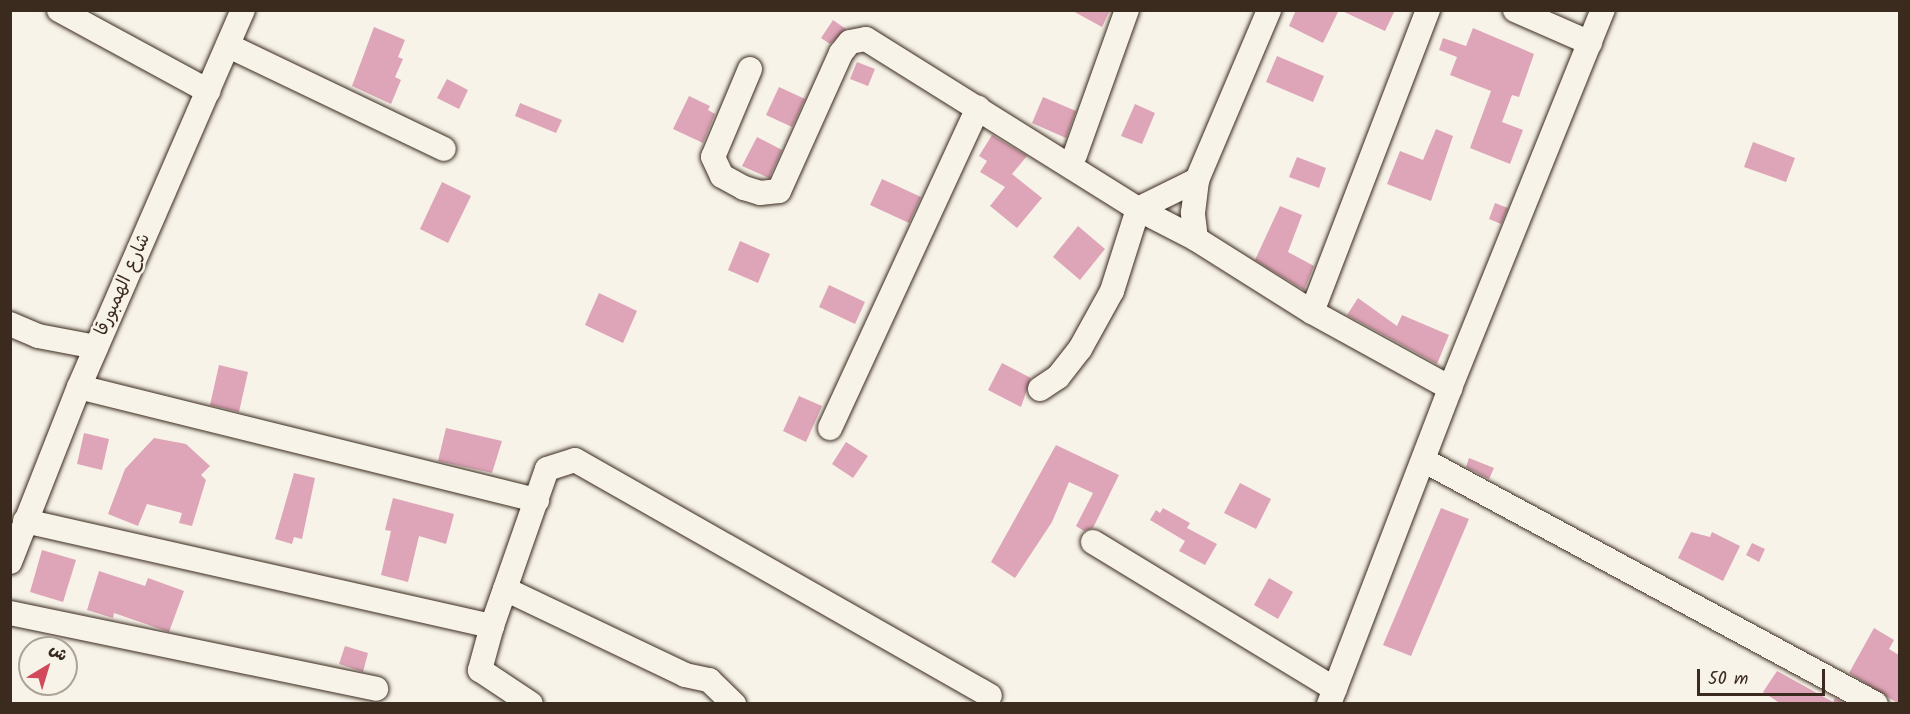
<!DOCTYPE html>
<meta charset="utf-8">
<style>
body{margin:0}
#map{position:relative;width:1910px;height:714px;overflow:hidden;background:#f7f3e8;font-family:Kalam,"Playpen Sans Arabic",sans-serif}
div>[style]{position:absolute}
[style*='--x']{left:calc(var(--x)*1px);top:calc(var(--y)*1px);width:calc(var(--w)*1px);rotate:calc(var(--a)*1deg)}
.building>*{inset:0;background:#dea5b8}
.roads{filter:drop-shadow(0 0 2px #3b2a1e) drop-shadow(0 0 2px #3b2a1e)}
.minor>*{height:24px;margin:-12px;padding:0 12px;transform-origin:12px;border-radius:12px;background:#f7f3e8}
span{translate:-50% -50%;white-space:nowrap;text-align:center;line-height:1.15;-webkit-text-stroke:5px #f7f3e8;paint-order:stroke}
.street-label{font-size:18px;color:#3b2a1e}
.frame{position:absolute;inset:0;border:12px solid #3b2a1e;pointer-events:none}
.north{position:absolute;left:18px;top:636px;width:60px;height:60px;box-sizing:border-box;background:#f7f3e8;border:2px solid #aca397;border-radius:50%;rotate:38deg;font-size:16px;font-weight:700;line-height:24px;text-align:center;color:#3b2a1e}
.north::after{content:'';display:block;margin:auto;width:21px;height:27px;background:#d1495b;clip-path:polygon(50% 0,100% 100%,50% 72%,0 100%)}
.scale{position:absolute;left:1697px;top:669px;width:128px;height:27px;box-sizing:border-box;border:3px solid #3b2a1e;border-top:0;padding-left:8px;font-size:18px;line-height:21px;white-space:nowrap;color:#3b2a1e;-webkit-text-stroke:4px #f7f3e8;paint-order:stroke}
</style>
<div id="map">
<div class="building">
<i style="clip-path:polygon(1071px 10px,1110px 10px,1102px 27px)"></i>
<i style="clip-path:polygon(1296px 10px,1339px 10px,1323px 43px,1289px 26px)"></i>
<i style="clip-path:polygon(1340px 10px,1395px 10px,1385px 31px)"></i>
<i style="clip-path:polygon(833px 20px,846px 29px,830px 44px,821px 38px)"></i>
<i style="clip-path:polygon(374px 27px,405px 40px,398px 57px,403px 59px,395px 77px,401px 80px,391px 104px,352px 86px)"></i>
<i style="clip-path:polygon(1473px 28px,1534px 54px,1519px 97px,1512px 95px,1502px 122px,1523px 130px,1510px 164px,1470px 148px,1491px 91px,1450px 75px,1457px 57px,1439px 50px,1443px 38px,1466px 46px)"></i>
<i style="clip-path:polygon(1277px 56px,1324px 76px,1313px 102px,1266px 82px)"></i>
<i style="clip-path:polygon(857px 62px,875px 69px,868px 86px,850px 79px)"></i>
<i style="clip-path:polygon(447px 79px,468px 90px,459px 109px,437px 98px)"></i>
<i style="clip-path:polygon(779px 87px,805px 99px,792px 127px,766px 115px)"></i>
<i style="clip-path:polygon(689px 96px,710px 106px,708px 110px,715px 114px,703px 143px,673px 129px)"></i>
<i style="clip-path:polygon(1043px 97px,1076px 111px,1066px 138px,1032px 123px)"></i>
<i style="clip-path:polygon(520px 103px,562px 120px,556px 133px,515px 116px)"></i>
<i style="clip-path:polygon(1135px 104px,1155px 113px,1142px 144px,1121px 136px)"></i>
<i style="clip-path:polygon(1436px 129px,1453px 136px,1431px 201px,1387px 184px,1400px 151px,1423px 160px)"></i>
<i style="clip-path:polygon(992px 135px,1027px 156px,1012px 174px,1042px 198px,1017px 228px,990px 206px,1005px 187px,980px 172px,987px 161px,979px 156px)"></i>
<i style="clip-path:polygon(757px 137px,782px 150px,769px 178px,742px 166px)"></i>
<i style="clip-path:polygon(1753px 142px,1795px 158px,1786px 182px,1744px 167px)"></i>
<i style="clip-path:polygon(1297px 157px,1326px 168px,1319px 188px,1289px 177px)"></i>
<i style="clip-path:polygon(882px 179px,921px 197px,909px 223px,870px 205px)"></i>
<i style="clip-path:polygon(442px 182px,471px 196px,448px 243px,420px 229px)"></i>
<i style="clip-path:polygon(1495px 203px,1508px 208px,1501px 224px,1489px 219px)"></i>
<i style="clip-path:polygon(1280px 206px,1302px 215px,1288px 252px,1314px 266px,1304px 290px,1255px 260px)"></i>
<i style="clip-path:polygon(1078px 226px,1105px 249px,1080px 280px,1053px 257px)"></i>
<i style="clip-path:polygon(740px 241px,770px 254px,758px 283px,728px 270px)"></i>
<i style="clip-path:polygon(829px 285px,865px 302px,855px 324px,819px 307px)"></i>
<i style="clip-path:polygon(599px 293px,637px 311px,623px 343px,585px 325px)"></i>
<i style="clip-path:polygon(1358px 298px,1397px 326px,1402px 315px,1449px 335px,1437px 364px,1347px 315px)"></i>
<i style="clip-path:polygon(1002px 363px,1031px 378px,1021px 407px,988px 390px)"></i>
<i style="clip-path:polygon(219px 365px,248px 372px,239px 412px,210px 405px)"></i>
<i style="clip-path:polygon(799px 396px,822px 406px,806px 442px,783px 431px)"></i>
<i style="clip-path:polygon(446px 428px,502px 441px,492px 473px,438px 461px)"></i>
<i style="clip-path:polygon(84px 433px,109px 439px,102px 470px,77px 464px)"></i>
<i style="clip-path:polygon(154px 438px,186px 444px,210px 466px,201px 475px,206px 480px,192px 526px,179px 523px,182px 513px,147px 504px,138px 526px,108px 514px,125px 469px)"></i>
<i style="clip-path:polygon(846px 442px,868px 456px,853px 478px,832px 464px)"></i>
<i style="clip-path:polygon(1056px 445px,1119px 475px,1093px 528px,1084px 531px,1076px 526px,1093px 493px,1069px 482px,1052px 522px,1015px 578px,991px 562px)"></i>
<i style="clip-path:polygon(1469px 458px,1494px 468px,1489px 479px,1466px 467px)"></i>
<i style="clip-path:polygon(294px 473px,315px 478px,302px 539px,294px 537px,292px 544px,275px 539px)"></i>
<i style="clip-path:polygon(1240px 483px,1271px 499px,1256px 529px,1224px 513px)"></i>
<i style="clip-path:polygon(393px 498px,454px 514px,446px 544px,419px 536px,408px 582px,381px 575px,391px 531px,385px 530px)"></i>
<i style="clip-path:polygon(1163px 508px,1190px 523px,1187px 528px,1217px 544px,1205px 565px,1179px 551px,1185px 541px,1150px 520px,1156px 510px,1160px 513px)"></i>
<i style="clip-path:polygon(1441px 508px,1469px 519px,1411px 656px,1383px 645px)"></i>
<i style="clip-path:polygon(1691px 532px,1710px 537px,1712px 532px,1740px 546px,1723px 581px,1678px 558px)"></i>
<i style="clip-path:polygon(1752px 543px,1765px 549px,1759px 562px,1746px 555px)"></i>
<i style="clip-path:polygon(42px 550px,76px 560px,63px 602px,30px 592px)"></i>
<i style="clip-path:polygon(99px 571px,145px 586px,148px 578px,184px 591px,169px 632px,114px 613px,113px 618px,87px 610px)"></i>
<i style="clip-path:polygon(1269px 578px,1293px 592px,1278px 619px,1254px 605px)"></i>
<i style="clip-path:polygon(1874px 628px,1894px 640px,1889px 649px,1899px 655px,1899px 704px,1849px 673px)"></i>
<i style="clip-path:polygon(345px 646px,368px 653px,363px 672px,339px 664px)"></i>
<i style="clip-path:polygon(1777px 671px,1833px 702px,1835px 698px,1845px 704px,1781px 704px,1763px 692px)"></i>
</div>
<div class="roads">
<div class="minor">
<i style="--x:59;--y:10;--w:170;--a:28.5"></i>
<i style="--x:1515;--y:10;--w:82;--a:23.7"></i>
<i style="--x:229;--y:46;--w:238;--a:25.6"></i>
<i style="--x:750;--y:69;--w:95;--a:112.8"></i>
<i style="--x:713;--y:157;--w:21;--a:65"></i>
<i style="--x:722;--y:176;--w:25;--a:29"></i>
<i style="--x:744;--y:188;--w:17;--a:17"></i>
<i style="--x:760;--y:193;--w:19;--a:-6"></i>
<i style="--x:779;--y:191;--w:151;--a:-65.8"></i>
<i style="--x:841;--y:53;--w:14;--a:-51"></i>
<i style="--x:850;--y:42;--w:16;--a:-11"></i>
<i style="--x:866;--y:39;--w:321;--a:32"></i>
<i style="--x:1138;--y:209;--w:65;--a:27.3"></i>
<i style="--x:1196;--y:239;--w:137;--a:32.2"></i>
<i style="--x:1312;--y:312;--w:158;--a:28.8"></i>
<i style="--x:1075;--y:155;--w:154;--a:-70.3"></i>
<i style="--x:1196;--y:239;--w:26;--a:-97"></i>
<i style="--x:1193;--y:213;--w:33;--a:-83"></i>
<i style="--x:1197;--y:180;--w:185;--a:-67"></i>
<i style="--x:1312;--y:312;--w:324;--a:-69"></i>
<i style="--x:10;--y:324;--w:30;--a:23"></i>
<i style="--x:38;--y:336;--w:59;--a:10.7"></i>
<i style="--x:79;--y:387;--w:472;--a:13.9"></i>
<i style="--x:1040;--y:389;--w:22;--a:-34"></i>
<i style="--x:1058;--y:377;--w:36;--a:-52"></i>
<i style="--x:1080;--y:349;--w:66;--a:-61.1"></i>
<i style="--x:1112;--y:291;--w:86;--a:-72.4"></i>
<i style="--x:1138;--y:209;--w:66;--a:-26.2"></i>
<i style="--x:830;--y:428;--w:353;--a:-65.2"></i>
<i style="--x:1425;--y:461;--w:512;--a:28.32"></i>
<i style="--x:25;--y:521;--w:479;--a:12.7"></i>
<i style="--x:492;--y:626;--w:46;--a:105.3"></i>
<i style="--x:480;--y:670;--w:61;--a:33.7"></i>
<i style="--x:1093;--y:542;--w:283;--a:31.3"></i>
<i style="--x:10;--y:562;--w:188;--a:-68.5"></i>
<i style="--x:79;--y:387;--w:411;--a:-66.5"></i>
<i style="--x:505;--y:589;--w:199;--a:25.5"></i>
<i style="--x:685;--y:675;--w:25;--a:12"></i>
<i style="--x:709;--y:680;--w:35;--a:44"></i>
<i style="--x:10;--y:613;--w:374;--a:11.7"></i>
<i style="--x:492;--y:626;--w:166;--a:-70.7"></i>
<i style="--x:547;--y:469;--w:29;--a:-18"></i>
<i style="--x:575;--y:460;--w:477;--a:29.6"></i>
<i style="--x:1329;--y:704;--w:338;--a:-69"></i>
<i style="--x:1450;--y:388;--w:408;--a:-68"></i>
</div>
</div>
<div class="street-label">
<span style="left:124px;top:285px;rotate:-66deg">شارع الهمبورقا</span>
</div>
<div class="frame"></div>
<div class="north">ش</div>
<div class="scale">50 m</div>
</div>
